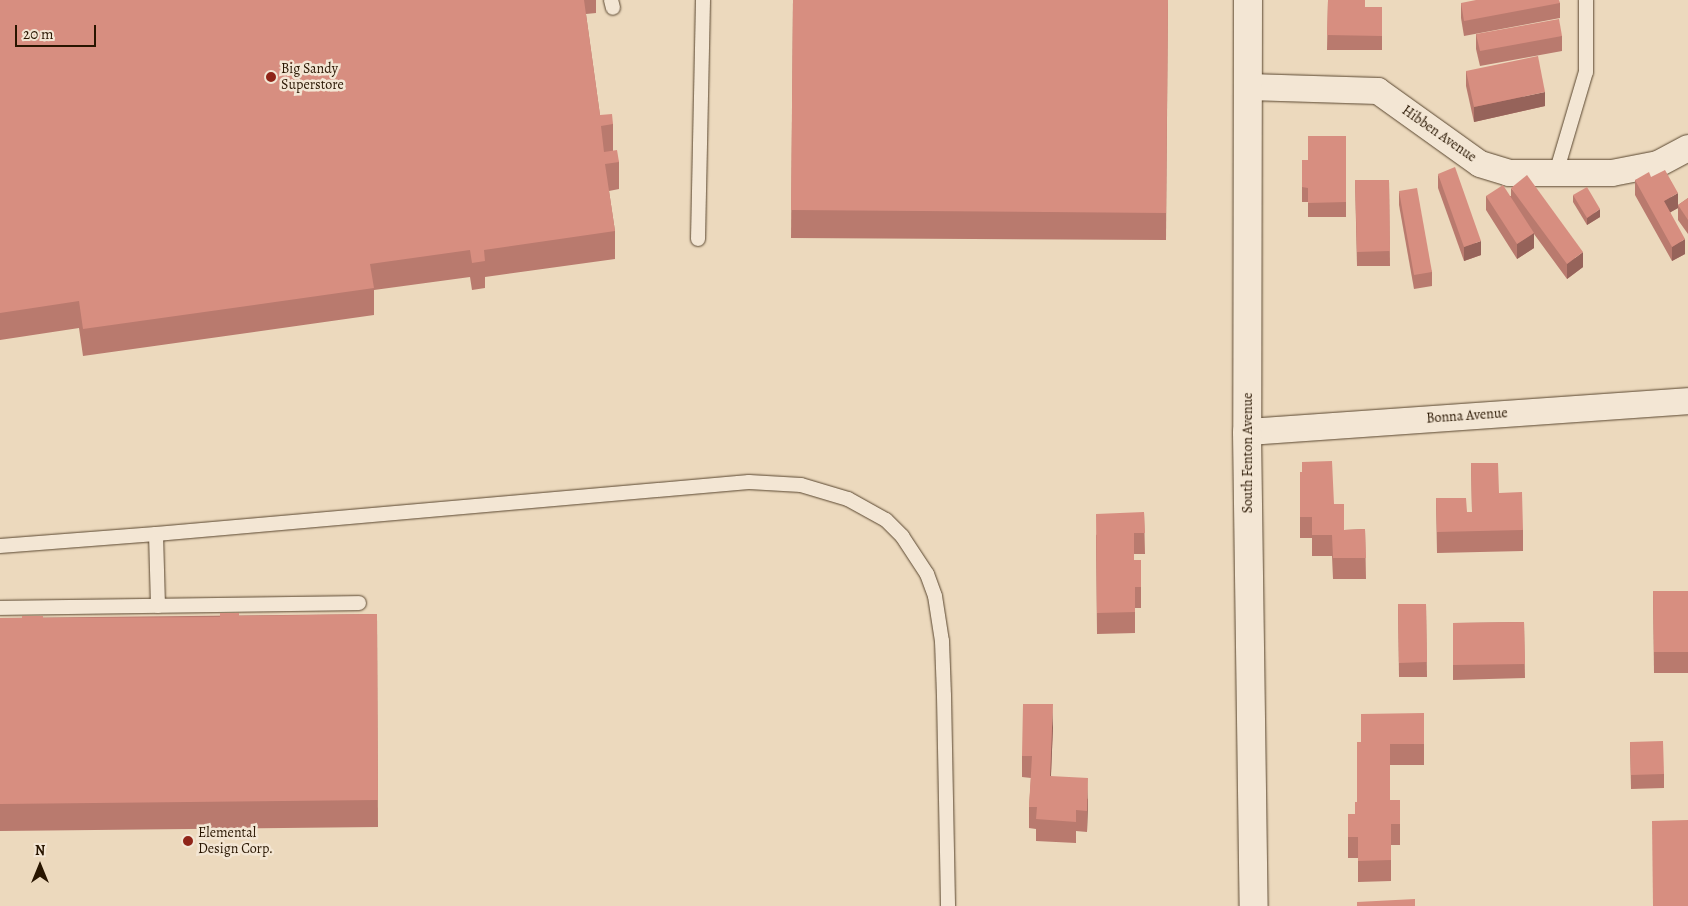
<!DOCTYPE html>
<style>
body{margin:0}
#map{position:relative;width:1688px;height:906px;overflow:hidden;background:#ecd9bd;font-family:Alegreya,serif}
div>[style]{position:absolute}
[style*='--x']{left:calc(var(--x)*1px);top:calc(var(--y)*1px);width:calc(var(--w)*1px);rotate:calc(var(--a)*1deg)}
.roads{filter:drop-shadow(0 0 1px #59462f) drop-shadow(0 0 1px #59462f)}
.lane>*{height:14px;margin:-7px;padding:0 7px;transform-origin:7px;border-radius:7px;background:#f3e6d4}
.street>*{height:26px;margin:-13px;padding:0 13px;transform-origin:13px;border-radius:13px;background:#f3e6d4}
.secondary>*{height:28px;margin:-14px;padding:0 14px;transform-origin:14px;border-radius:14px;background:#f3e6d4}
.wall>*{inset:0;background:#b97a6e}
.shaded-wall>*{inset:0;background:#96635a}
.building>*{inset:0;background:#d78e80}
.dots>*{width:14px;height:14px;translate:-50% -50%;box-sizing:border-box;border:2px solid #f3e6d4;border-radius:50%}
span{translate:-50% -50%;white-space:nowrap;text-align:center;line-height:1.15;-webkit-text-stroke:5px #f3e6d4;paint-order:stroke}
.poi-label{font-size:14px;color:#281500}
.left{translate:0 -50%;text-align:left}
.street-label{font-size:14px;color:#281500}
.north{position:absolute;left:15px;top:841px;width:50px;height:50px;-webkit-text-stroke:4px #f3e6d4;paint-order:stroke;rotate:0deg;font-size:14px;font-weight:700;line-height:20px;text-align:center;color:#281500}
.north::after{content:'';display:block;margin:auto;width:18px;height:22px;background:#281500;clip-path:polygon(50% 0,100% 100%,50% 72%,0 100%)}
.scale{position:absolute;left:15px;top:25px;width:81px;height:22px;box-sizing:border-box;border:2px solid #281500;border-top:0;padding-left:6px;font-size:15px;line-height:18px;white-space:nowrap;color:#281500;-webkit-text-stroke:4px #f3e6d4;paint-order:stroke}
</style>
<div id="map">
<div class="roads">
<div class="lane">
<i style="--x:611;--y:0;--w:8;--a:76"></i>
<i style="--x:1556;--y:173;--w:105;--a:-73.5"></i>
<i style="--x:1586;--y:72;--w:72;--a:-90"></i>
<i style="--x:698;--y:239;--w:239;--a:-88.8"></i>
<i style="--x:156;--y:534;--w:72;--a:88.4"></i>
<i style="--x:0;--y:546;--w:156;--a:-4.4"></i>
<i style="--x:156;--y:534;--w:595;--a:-5.01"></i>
<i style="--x:749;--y:482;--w:52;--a:3.3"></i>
<i style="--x:801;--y:485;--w:49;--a:16.6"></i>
<i style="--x:848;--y:499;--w:43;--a:28.9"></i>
<i style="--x:886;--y:520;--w:23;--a:45"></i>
<i style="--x:902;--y:536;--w:45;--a:56.7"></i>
<i style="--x:927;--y:574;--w:23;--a:70"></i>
<i style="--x:935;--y:596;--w:46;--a:81.2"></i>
<i style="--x:942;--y:641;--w:55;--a:87.9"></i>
<i style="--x:944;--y:696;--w:210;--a:88.9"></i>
<i style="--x:0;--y:608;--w:359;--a:-0.8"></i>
</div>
<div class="street">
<i style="--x:1249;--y:87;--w:129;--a:1.8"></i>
<i style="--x:1378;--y:91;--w:125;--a:35.6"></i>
<i style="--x:1480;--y:164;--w:30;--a:17"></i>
<i style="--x:1509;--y:173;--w:103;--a:0"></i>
<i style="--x:1612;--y:173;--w:47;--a:-11.1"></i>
<i style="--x:1658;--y:164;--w:34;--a:-28"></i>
<i style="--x:1247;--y:432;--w:442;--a:-4"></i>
</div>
<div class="secondary">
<i style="--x:1248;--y:0;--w:432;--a:90.1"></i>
<i style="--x:1247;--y:432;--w:474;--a:89.2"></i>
</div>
</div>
<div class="wall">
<i style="clip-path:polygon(0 0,596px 0,596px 13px,586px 14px,600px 115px,613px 124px,613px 151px,619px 162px,619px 189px,609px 191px,615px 231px,615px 259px,485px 277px,485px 288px,472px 290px,470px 277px,374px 290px,374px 315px,83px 356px,79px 328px,0 340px)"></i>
<i style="clip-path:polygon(793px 0,1168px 0,1166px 240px,791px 238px)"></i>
<i style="clip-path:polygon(1328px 0,1365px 7px,1382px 7px,1382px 50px,1327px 50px)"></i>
<i style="clip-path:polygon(1461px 3px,1560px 3px,1560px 18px,1464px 36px,1461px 18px)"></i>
<i style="clip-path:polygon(1476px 34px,1562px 36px,1562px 51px,1480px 66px,1476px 49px)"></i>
<i style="clip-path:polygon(1466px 71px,1545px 106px,1474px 122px,1466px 86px)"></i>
<i style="clip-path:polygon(1346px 136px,1346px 217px,1308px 217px,1308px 202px,1302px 202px,1302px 160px,1308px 160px)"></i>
<i style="clip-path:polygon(1438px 174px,1481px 255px,1464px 261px,1438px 188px)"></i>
<i style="clip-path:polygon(1651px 177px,1678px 205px,1688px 198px,1688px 234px,1678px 220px,1678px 208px,1670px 212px,1685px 254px,1672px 261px,1635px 195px,1635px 180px)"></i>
<i style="clip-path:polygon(1355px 180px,1389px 180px,1390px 266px,1357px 266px)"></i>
<i style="clip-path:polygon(1511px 188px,1583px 267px,1567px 279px,1534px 234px,1534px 248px,1517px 259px,1486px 210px,1486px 196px,1511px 196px)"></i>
<i style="clip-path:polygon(1399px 191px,1432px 272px,1432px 286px,1414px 289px,1399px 205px)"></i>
<i style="clip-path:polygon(1573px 195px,1600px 217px,1587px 225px,1573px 202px)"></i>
<i style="clip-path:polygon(1471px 463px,1499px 493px,1523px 530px,1523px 551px,1437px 553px,1436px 498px,1467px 512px,1472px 512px)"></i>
<i style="clip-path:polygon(1300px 472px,1334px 504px,1344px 530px,1365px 529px,1366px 579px,1333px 579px,1332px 556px,1312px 556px,1312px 538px,1300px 538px)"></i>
<i style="clip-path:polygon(1144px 512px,1145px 554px,1134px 554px,1134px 560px,1141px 560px,1141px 608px,1135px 608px,1135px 633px,1097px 634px,1096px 535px)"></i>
<i style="clip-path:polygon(1653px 591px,1688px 591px,1688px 673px,1654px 673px)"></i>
<i style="clip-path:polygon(1398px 604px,1426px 604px,1427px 677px,1399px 677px)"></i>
<i style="clip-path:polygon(377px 614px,378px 827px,0 831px,0 618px)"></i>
<i style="clip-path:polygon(1524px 622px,1525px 678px,1453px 680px,1453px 623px)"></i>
<i style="clip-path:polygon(1424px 713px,1424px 765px,1390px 765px,1390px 800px,1400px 800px,1400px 845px,1391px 845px,1391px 881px,1358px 882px,1358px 858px,1348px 858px,1348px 814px,1355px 814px,1357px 802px,1361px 742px)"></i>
<i style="clip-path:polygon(1053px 726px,1051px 776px,1088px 799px,1087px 832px,1076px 831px,1076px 843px,1036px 841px,1036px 829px,1029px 828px,1029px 807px,1031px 778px,1022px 777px,1022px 756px)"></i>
<i style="clip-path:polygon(1630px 742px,1664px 774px,1664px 788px,1631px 789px)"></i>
</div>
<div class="shaded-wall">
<i style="clip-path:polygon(1545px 92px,1545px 106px,1474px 122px,1474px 107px)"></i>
<i style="clip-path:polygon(1678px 193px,1678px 208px,1664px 216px,1664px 201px)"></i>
<i style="clip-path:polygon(1600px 209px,1600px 217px,1587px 225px,1587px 218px)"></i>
<i style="clip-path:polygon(1534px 233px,1534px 248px,1517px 259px,1517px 244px)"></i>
<i style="clip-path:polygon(1685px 239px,1685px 254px,1672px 261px,1672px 247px)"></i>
<i style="clip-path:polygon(1481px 241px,1481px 255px,1464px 261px,1464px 247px)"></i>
<i style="clip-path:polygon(1583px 252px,1583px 267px,1567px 279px,1567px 264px)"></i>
<i style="clip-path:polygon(1053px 704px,1053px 726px,1050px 797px,1050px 776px)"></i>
<i style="clip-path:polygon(1088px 778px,1088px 799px,1087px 832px,1087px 811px)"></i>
</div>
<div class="building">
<i style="clip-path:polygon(0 0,584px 0,600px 115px,612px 114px,613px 124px,601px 126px,604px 152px,617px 150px,619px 162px,605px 164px,615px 231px,484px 250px,485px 261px,472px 263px,470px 250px,370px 264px,374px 288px,83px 329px,79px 301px,0 313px)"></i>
<i style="clip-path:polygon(793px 0,1168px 0,1166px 213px,791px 210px)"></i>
<i style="clip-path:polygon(1328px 0,1365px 0,1365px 7px,1382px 7px,1382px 36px,1327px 35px)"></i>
<i style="clip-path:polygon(1476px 0,1559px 0,1560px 3px,1464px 21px,1461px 3px)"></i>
<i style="clip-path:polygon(1559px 19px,1562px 36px,1480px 51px,1476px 34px)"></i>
<i style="clip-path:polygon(1538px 56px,1545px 92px,1474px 107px,1466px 71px)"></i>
<i style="clip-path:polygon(1308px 136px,1346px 136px,1346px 202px,1308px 203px,1308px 188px,1302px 187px,1302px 160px,1308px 160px)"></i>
<i style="clip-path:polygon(1455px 167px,1481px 241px,1464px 247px,1438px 174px)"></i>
<i style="clip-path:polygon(1665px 170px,1678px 193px,1664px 201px,1685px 239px,1672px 247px,1635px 180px,1649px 172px,1651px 177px)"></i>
<i style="clip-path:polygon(1527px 175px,1583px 252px,1567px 264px,1511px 188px)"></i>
<i style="clip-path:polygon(1355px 180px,1389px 180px,1390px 251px,1357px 252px)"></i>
<i style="clip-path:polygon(1503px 185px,1534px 233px,1517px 244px,1486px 196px)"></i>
<i style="clip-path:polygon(1587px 187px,1600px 209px,1587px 218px,1573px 195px)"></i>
<i style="clip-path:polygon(1417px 188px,1432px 272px,1414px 275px,1399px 191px)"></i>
<i style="clip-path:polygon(1688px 198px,1688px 220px,1678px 205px)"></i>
<i style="clip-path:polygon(1332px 461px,1334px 504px,1344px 504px,1344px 530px,1365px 529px,1366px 558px,1333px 558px,1332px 535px,1312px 535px,1312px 517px,1300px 517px,1300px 472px,1302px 472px,1302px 462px)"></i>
<i style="clip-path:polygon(1471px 463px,1498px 463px,1499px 493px,1522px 492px,1523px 530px,1437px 532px,1436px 498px,1466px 498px,1467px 512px,1472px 512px)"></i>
<i style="clip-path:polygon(1144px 512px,1145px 533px,1134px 533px,1134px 560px,1141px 560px,1141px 587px,1135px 587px,1135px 612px,1097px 613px,1096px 514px)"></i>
<i style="clip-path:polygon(1653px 591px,1688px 591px,1688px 652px,1654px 652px)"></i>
<i style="clip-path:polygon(1398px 604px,1426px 604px,1427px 662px,1399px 663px)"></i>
<i style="clip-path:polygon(220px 613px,239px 613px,239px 616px,377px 614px,378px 800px,0 804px,0 618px,22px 618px,22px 616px,43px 616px,43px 618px,220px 617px)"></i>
<i style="clip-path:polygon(1524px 622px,1525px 664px,1453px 665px,1453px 623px)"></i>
<i style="clip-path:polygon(1023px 704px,1053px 704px,1050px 776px,1088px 778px,1087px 811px,1076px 810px,1076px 822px,1036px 819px,1037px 807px,1029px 807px,1032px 756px,1022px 756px)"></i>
<i style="clip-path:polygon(1424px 713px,1424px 744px,1390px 744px,1390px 800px,1400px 800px,1400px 824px,1391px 824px,1391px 860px,1358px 861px,1358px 837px,1348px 837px,1348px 814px,1355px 814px,1355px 802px,1357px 802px,1357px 742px,1361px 742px,1361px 714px)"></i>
<i style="clip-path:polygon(1663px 741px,1664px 774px,1631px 775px,1630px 742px)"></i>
<i style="clip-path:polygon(1688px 820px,1688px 906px,1653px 906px,1652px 821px)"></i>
<i style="clip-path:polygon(1415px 899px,1415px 906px,1357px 906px,1357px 902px)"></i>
</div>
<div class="dots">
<i style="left:271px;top:77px;background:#8f2418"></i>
<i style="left:188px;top:841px;background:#8f2418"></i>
</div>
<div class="poi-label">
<span class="left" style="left:281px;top:77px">Big Sandy<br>Superstore</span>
<span class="left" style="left:198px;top:841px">Elemental<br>Design Corp.</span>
</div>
<div class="street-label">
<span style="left:1439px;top:134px;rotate:35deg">Hibben Avenue</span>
<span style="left:1467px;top:416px;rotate:-4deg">Bonna Avenue</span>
<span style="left:1248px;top:453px;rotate:-90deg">South Fenton Avenue</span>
</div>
<div class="north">N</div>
<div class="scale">20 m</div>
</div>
